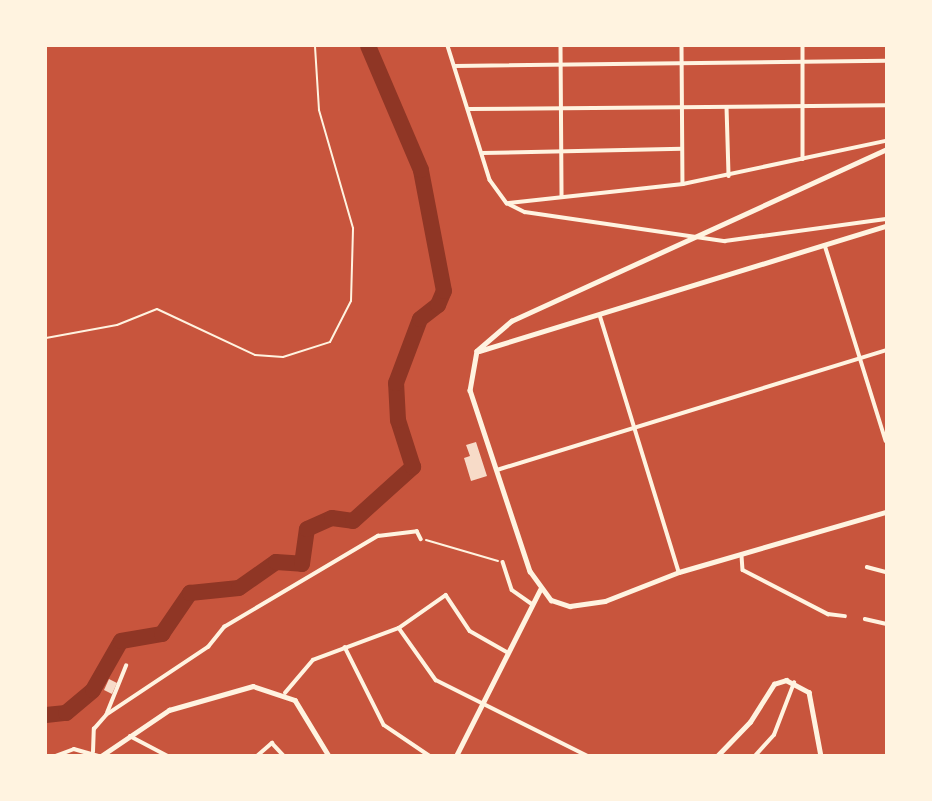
<!DOCTYPE html>
<style>
body{margin:0}
#map{position:relative;width:932px;height:801px;overflow:hidden;background:#c8553d;font-family:"Open Sans",sans-serif}
div>[style]{position:absolute}
[style*='--x']{left:calc(var(--x)*1px);top:calc(var(--y)*1px);width:calc(var(--w)*1px);rotate:calc(var(--a)*1deg)}
.river>*{height:16px;margin:-8px;padding:0 8px;transform-origin:8px;border-radius:8px;background:#8f3625}
.building>*{inset:0;background:#f7dbc8}
.path>*{height:2px;margin:-1px;padding:0 1px;transform-origin:1px;border-radius:1px;background:#fff3e0}
.minor>*{height:3.5px;margin:-1.75px;padding:0 1.75px;transform-origin:1.75px;border-radius:1.75px;background:#fff3e0}
.tertiary>*{height:4.5px;margin:-2.25px;padding:0 2.25px;transform-origin:2.25px;border-radius:2.25px;background:#fff3e0}
span{translate:-50% -50%;white-space:nowrap;text-align:center;line-height:1.15;-webkit-text-stroke:5px #fff3e0;paint-order:stroke}
.frame{position:absolute;inset:0;border:47px solid #fff3e0;pointer-events:none}
</style>
<div id="map">
<div class="river">
<i style="--x:46;--y:715;--w:20;--a:-6"></i>
<i style="--x:66;--y:713;--w:35;--a:-40"></i>
<i style="--x:93;--y:690;--w:56;--a:-60.3"></i>
<i style="--x:121;--y:641;--w:42;--a:-9.7"></i>
<i style="--x:162;--y:634;--w:50;--a:-55.7"></i>
<i style="--x:190;--y:593;--w:49;--a:-5.8"></i>
<i style="--x:239;--y:588;--w:45;--a:-35.1"></i>
<i style="--x:276;--y:562;--w:26;--a:4"></i>
<i style="--x:302;--y:564;--w:35;--a:-82"></i>
<i style="--x:307;--y:529;--w:27;--a:-24"></i>
<i style="--x:332;--y:518;--w:21;--a:8"></i>
<i style="--x:353;--y:521;--w:81;--a:-42"></i>
<i style="--x:413;--y:467;--w:49;--a:-107.7"></i>
<i style="--x:398;--y:420;--w:37;--a:-93"></i>
<i style="--x:396;--y:383;--w:68;--a:-69.4"></i>
<i style="--x:420;--y:319;--w:23;--a:-38"></i>
<i style="--x:438;--y:305;--w:15;--a:-67"></i>
<i style="--x:444;--y:291;--w:123;--a:-100.8"></i>
<i style="--x:421;--y:170;--w:135;--a:-113.1"></i>
</div>
<div class="building">
<i style="clip-path:polygon(476px 442px,487px 476px,471px 481px,464px 458px,470px 456px,466px 445px)"></i>
<i style="clip-path:polygon(109px 679px,117px 683px,112px 694px,104px 690px)"></i>
</div>
<div class="path">
<i style="--x:46;--y:338;--w:72;--a:-10.4"></i>
<i style="--x:117;--y:325;--w:43;--a:-21.8"></i>
<i style="--x:157;--y:309;--w:108;--a:25.1"></i>
<i style="--x:255;--y:355;--w:28;--a:4"></i>
<i style="--x:283;--y:357;--w:49;--a:-17.7"></i>
<i style="--x:330;--y:342;--w:46;--a:-62.9"></i>
<i style="--x:351;--y:301;--w:73;--a:-88.4"></i>
<i style="--x:353;--y:228;--w:123;--a:-106.1"></i>
<i style="--x:319;--y:110;--w:64;--a:-93.6"></i>
<i style="--x:426;--y:540;--w:75;--a:16.3"></i>
</div>
<div class="minor">
<i style="--x:448;--y:46;--w:140;--a:72.6"></i>
<i style="--x:490;--y:180;--w:29;--a:54"></i>
<i style="--x:507;--y:203;--w:20;--a:27"></i>
<i style="--x:525;--y:212;--w:202;--a:8.3"></i>
<i style="--x:725;--y:241;--w:162;--a:-7.8"></i>
<i style="--x:561;--y:46;--w:151;--a:89.6"></i>
<i style="--x:682;--y:46;--w:137;--a:89.6"></i>
<i style="--x:803;--y:46;--w:113;--a:90"></i>
<i style="--x:455;--y:66;--w:431;--a:-0.7"></i>
<i style="--x:727;--y:107;--w:69;--a:88.3"></i>
<i style="--x:469;--y:109;--w:417;--a:-0.5"></i>
<i style="--x:483;--y:153;--w:199;--a:-1.2"></i>
<i style="--x:509;--y:203;--w:175;--a:-6.2"></i>
<i style="--x:683;--y:184;--w:208;--a:-12"></i>
<i style="--x:825;--y:245;--w:205;--a:72.7"></i>
<i style="--x:600;--y:315;--w:269;--a:72.9"></i>
<i style="--x:497;--y:470;--w:407;--a:-17.1"></i>
<i style="--x:742;--y:556;--w:14;--a:86"></i>
<i style="--x:743;--y:570;--w:96;--a:27.4"></i>
<i style="--x:828;--y:614;--w:17;--a:7"></i>
<i style="--x:503;--y:562;--w:29;--a:72"></i>
<i style="--x:512;--y:590;--w:24;--a:35"></i>
<i style="--x:867;--y:567;--w:20;--a:15"></i>
<i style="--x:865;--y:619;--w:22;--a:13"></i>
<i style="--x:399;--y:628;--w:64;--a:54.6"></i>
<i style="--x:436;--y:680;--w:170;--a:26.6"></i>
<i style="--x:345;--y:647;--w:87;--a:63.4"></i>
<i style="--x:384;--y:725;--w:55;--a:34"></i>
<i style="--x:285;--y:693;--w:43;--a:-49.7"></i>
<i style="--x:313;--y:660;--w:92;--a:-20.4"></i>
<i style="--x:399;--y:628;--w:57;--a:-35.1"></i>
<i style="--x:446;--y:595;--w:43;--a:56.3"></i>
<i style="--x:470;--y:631;--w:43;--a:29.6"></i>
<i style="--x:107;--y:713;--w:51;--a:-68"></i>
<i style="--x:130;--y:736;--w:43;--a:27.8"></i>
<i style="--x:93;--y:752;--w:23;--a:-88"></i>
<i style="--x:94;--y:729;--w:18;--a:-49"></i>
<i style="--x:106;--y:715;--w:123;--a:-33.7"></i>
<i style="--x:208;--y:647;--w:26;--a:-51"></i>
<i style="--x:224;--y:627;--w:179;--a:-30.6"></i>
<i style="--x:378;--y:536;--w:39;--a:-7"></i>
<i style="--x:417;--y:531;--w:9;--a:63"></i>
<i style="--x:56;--y:756;--w:19;--a:-21"></i>
<i style="--x:74;--y:749;--w:26;--a:16"></i>
<i style="--x:257;--y:756;--w:20;--a:-41"></i>
<i style="--x:272;--y:743;--w:18;--a:47"></i>
<i style="--x:755;--y:756;--w:28;--a:-48"></i>
<i style="--x:774;--y:735;--w:56;--a:-69"></i>
</div>
<div class="tertiary">
<i style="--x:886;--y:150;--w:411;--a:155.4"></i>
<i style="--x:512;--y:321;--w:46;--a:139.4"></i>
<i style="--x:477;--y:351;--w:40;--a:100"></i>
<i style="--x:470;--y:390;--w:191;--a:71.7"></i>
<i style="--x:530;--y:571;--w:36;--a:54"></i>
<i style="--x:551;--y:600;--w:20;--a:18"></i>
<i style="--x:570;--y:606;--w:35;--a:-8"></i>
<i style="--x:605;--y:601;--w:79;--a:-21.4"></i>
<i style="--x:679;--y:572;--w:216;--a:-16.2"></i>
<i style="--x:479;--y:351;--w:426;--a:-17.1"></i>
<i style="--x:101;--y:756;--w:82;--a:-34.1"></i>
<i style="--x:169;--y:710;--w:87;--a:-15.9"></i>
<i style="--x:253;--y:686;--w:44;--a:18.4"></i>
<i style="--x:295;--y:700;--w:66;--a:58.7"></i>
<i style="--x:456;--y:756;--w:186;--a:-63.2"></i>
<i style="--x:717;--y:756;--w:47;--a:-45.9"></i>
<i style="--x:750;--y:722;--w:45;--a:-57.7"></i>
<i style="--x:774;--y:684;--w:13;--a:-18"></i>
<i style="--x:786;--y:680;--w:26;--a:28"></i>
<i style="--x:809;--y:692;--w:65;--a:79.4"></i>
</div>
<div class="frame"></div>
</div>
